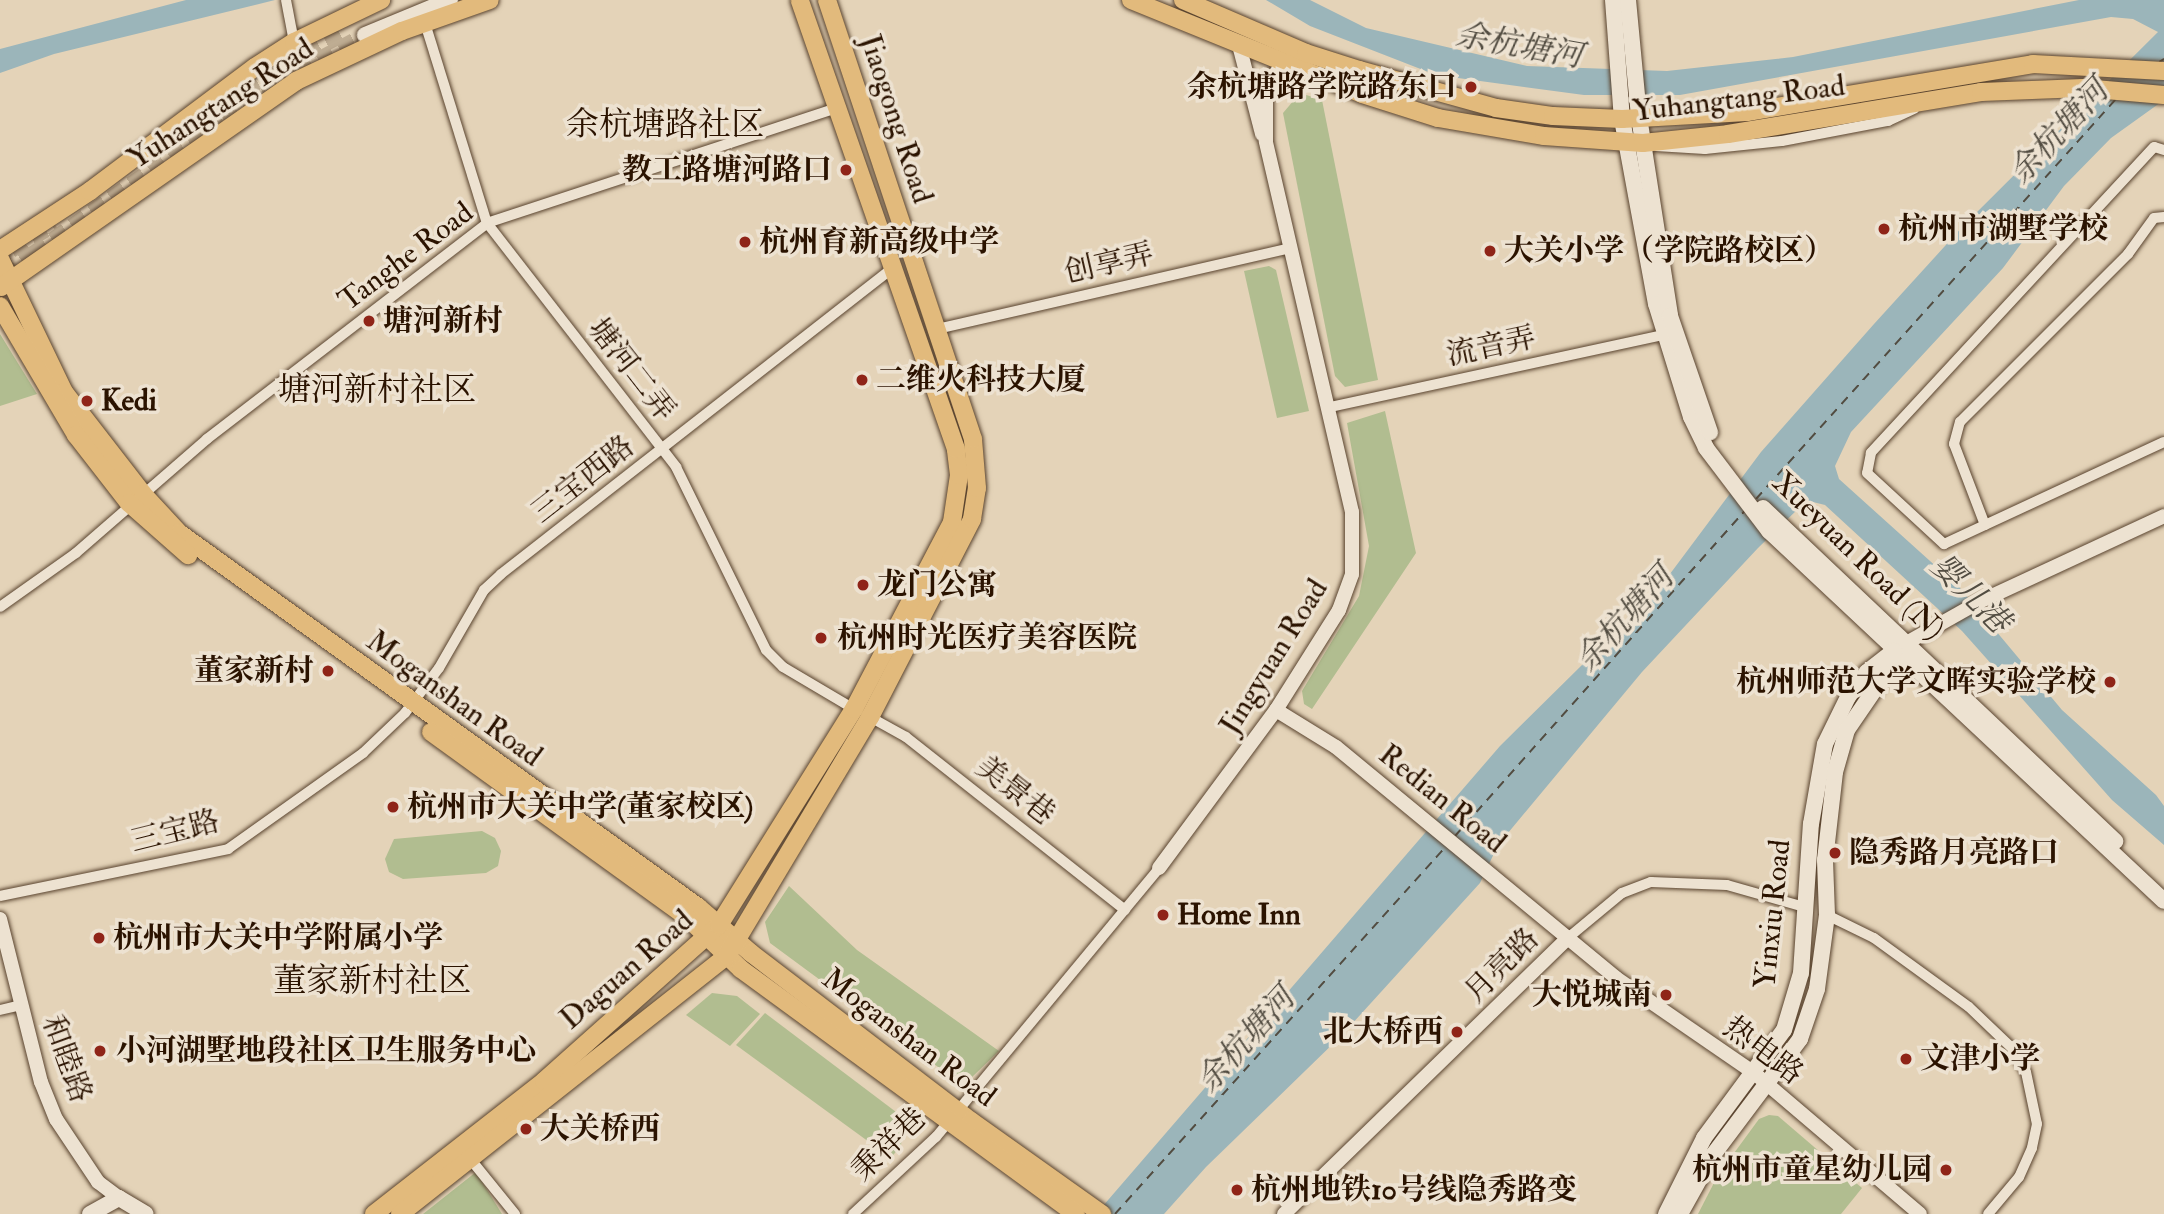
<!DOCTYPE html>
<meta charset="utf-8">
<style>
body{margin:0}
#map{position:relative;width:2164px;height:1214px;overflow:hidden;background:#e4d3b8;font-family:"IM FELL Double Pica","Noto Serif SC",serif}
div>[style]{position:absolute}
[style*='--x']{left:calc(var(--x)*1px);top:calc(var(--y)*1px);width:calc(var(--w)*1px);rotate:calc(var(--a)*1deg)}
.green>*{inset:0;background:#b1bd90}
.water>*{inset:0;background:#9bb5ba}
.ferry>*{height:2px;margin-top:-1px;transform-origin:0;background:repeating-linear-gradient(90deg,#524c41 0 9px,transparent 0 16px)}
.secondary-tunnel>*{height:16px;margin-top:-8px;transform-origin:0;background:repeating-linear-gradient(90deg,#bfad93 0 16px,transparent 0 24px)}
.roads{filter:drop-shadow(0 0 2px #59432e) drop-shadow(0 0 2px #59432e)}
.minor>*{height:10px;margin:-5px;padding:0 5px;transform-origin:5px;border-radius:5px;background:#ede2d1}
.tertiary>*{height:14px;margin:-7px;padding:0 7px;transform-origin:7px;border-radius:7px;background:#ede2d1}
.secondary>*{height:16px;margin:-8px;padding:0 8px;transform-origin:8px;border-radius:8px;background:#ede2d1}
.primary>*{height:18px;margin:-9px;padding:0 9px;transform-origin:9px;border-radius:9px;background:#e2ba7c}
.dots>*{width:19px;height:19px;translate:-50% -50%;box-sizing:border-box;border:4px solid #ede2d1;border-radius:50%}
span{translate:-50% -50%;white-space:nowrap;text-align:center;line-height:1.15;-webkit-text-stroke:7px #ede2d1;paint-order:stroke}
.poi-label{font-size:30px;color:#2b1300;font-weight:700}
.right{translate:-100% -50%;text-align:right}
.left{translate:0 -50%;text-align:left}
.street-label{font-size:30px;color:#2b1300}
.water-label{font-size:32px;color:#524c41;font-style:italic}
.quarter-label{font-size:33px;color:#2b1300}
</style>
<div id="map">
<div class="green">
<i style="clip-path:polygon(1300px 93px,1322px 100px,1378px 380px,1345px 387px,1335px 376px,1283px 113px)"></i>
<i style="clip-path:polygon(1269px 266px,1276px 270px,1309px 411px,1277px 418px,1244px 271px)"></i>
<i style="clip-path:polygon(0 334px,37px 394px,0 406px)"></i>
<i style="clip-path:polygon(1385px 411px,1416px 553px,1312px 709px,1304px 704px,1302px 691px,1359px 596px,1369px 546px,1347px 423px)"></i>
<i style="clip-path:polygon(482px 831px,495px 838px,501px 851px,498px 866px,486px 873px,403px 879px,389px 872px,385px 859px,394px 839px)"></i>
<i style="clip-path:polygon(789px 886px,857px 950px,999px 1051px,971px 1078px,957px 1081px,770px 943px,765px 922px)"></i>
<i style="clip-path:polygon(712px 993px,737px 996px,760px 1014px,730px 1046px,686px 1015px)"></i>
<i style="clip-path:polygon(765px 1013px,904px 1118px,901px 1145px,891px 1158px,736px 1045px)"></i>
<i style="clip-path:polygon(1769px 1115px,1778px 1116px,1862px 1188px,1841px 1214px,1698px 1214px,1718px 1175px,1759px 1119px)"></i>
<i style="clip-path:polygon(476px 1172px,502px 1214px,423px 1214px)"></i>
</div>
<div class="water">
<i style="clip-path:polygon(186px 0,275px 0,54px 54px,0 73px,0 49px)"></i>
<i style="clip-path:polygon(1266px 0,1310px 0,1366px 28px,1527px 66px,1667px 71px,1793px 57px,2079px 0,2164px 0,2164px 100px,2111px 138px,2064px 186px,2003px 268px,1851px 432px,1835px 466px,1839px 479px,1960px 588px,2062px 710px,2156px 795px,2164px 806px,2164px 845px,2112px 800px,1962px 631px,1825px 505px,1813px 502px,1802px 505px,1758px 548px,1642px 672px,1498px 845px,1480px 883px,1341px 1036px,1206px 1167px,1164px 1214px,1096px 1214px,1500px 746px,1658px 590px,1761px 452px,1874px 324px,1965px 224px,2158px 32px,2133px 19px,2111px 17px,1680px 95px,1584px 95px,1436px 75px,1310px 26px)"></i>
</div>
<div class="ferry">
<i style="--x:2159;--y:62;--w:6;--a:-31"></i>
<i style="--x:1756;--y:499;--w:537;--a:-48.02"></i>
<i style="--x:1455;--y:836;--w:436;--a:-48.3"></i>
<i style="--x:1115;--y:1214;--w:496;--a:-48"></i>
</div>
<div class="secondary-tunnel">
<i style="--x:203;--y:116;--w:96;--a:-32.2"></i>
<i style="--x:284;--y:65;--w:71;--a:-27.6"></i>
<i style="--x:11;--y:250;--w:51;--a:-30.6"></i>
<i style="--x:0;--y:272;--w:38;--a:-29"></i>
<i style="--x:33;--y:254;--w:233;--a:-35.4"></i>
<i style="--x:223;--y:119;--w:88;--a:-33"></i>
<i style="--x:297;--y:71;--w:77;--a:-27.9"></i>
</div>
<div class="roads">
<div class="minor">
<i style="--x:286;--y:0;--w:43;--a:79.2"></i>
<i style="--x:425;--y:23;--w:209;--a:72.8"></i>
<i style="--x:487;--y:223;--w:309;--a:52.2"></i>
<i style="--x:676;--y:467;--w:204;--a:63.8"></i>
<i style="--x:766;--y:650;--w:24;--a:45"></i>
<i style="--x:783;--y:667;--w:82;--a:30.6"></i>
<i style="--x:1656;--y:146;--w:49;--a:3.5"></i>
<i style="--x:1705;--y:149;--w:77;--a:-5.9"></i>
<i style="--x:1782;--y:141;--w:108;--a:-10.7"></i>
<i style="--x:1888;--y:121;--w:29;--a:-25"></i>
<i style="--x:2164;--y:150;--w:10;--a:-163"></i>
<i style="--x:2154;--y:147;--w:417;--a:132.8"></i>
<i style="--x:1871;--y:453;--w:20;--a:101"></i>
<i style="--x:1867;--y:473;--w:105;--a:42.7"></i>
<i style="--x:1944;--y:544;--w:242;--a:-24.9"></i>
<i style="--x:937;--y:329;--w:364;--a:-12.9"></i>
<i style="--x:1330;--y:407;--w:341;--a:-12.2"></i>
<i style="--x:1985;--y:525;--w:87;--a:-110.9"></i>
<i style="--x:1954;--y:444;--w:23;--a:-75"></i>
<i style="--x:1960;--y:422;--w:238;--a:-45"></i>
<i style="--x:2128;--y:254;--w:44;--a:-54.2"></i>
<i style="--x:2154;--y:218;--w:10;--a:-6"></i>
<i style="--x:0;--y:607;--w:93;--a:-35.4"></i>
<i style="--x:76;--y:553;--w:174;--a:-41"></i>
<i style="--x:207;--y:439;--w:354;--a:-37.6"></i>
<i style="--x:487;--y:223;--w:368;--a:-18.2"></i>
<i style="--x:870;--y:717;--w:41;--a:29.1"></i>
<i style="--x:906;--y:737;--w:279;--a:38.3"></i>
<i style="--x:0;--y:896;--w:233;--a:-11.6"></i>
<i style="--x:228;--y:849;--w:166;--a:-35.4"></i>
<i style="--x:363;--y:753;--w:58;--a:-43.6"></i>
<i style="--x:405;--y:713;--w:56;--a:-52.9"></i>
<i style="--x:439;--y:668;--w:90;--a:-60"></i>
<i style="--x:484;--y:590;--w:23;--a:-43"></i>
<i style="--x:501;--y:574;--w:499;--a:-38"></i>
<i style="--x:1827;--y:915;--w:52;--a:26.1"></i>
<i style="--x:1874;--y:938;--w:117;--a:36"></i>
<i style="--x:1969;--y:1007;--w:61;--a:43.7"></i>
<i style="--x:2013;--y:1049;--w:26;--a:61"></i>
<i style="--x:2026;--y:1072;--w:53;--a:78.1"></i>
<i style="--x:2037;--y:1124;--w:25;--a:102"></i>
<i style="--x:2032;--y:1148;--w:32;--a:114"></i>
<i style="--x:2019;--y:1177;--w:48;--a:130"></i>
<i style="--x:1569;--y:937;--w:69;--a:-39.7"></i>
<i style="--x:1622;--y:893;--w:31;--a:-21"></i>
<i style="--x:1651;--y:882;--w:76;--a:2.3"></i>
<i style="--x:1727;--y:885;--w:84;--a:15.9"></i>
<i style="--x:0;--y:1010;--w:18;--a:-13"></i>
<i style="--x:476;--y:1166;--w:62;--a:50.9"></i>
<i style="--x:853;--y:1214;--w:113;--a:-42.9"></i>
<i style="--x:936;--y:1137;--w:349;--a:-50.3"></i>
</div>
<div class="tertiary">
<i style="--x:1239;--y:45;--w:92;--a:75.5"></i>
<i style="--x:1896;--y:649;--w:95;--a:-29.5"></i>
<i style="--x:1979;--y:602;--w:204;--a:-24.9"></i>
<i style="--x:1276;--y:710;--w:70;--a:31.7"></i>
<i style="--x:1336;--y:747;--w:363;--a:39.5"></i>
<i style="--x:1616;--y:978;--w:166;--a:34.5"></i>
<i style="--x:1753;--y:1072;--w:219;--a:40.4"></i>
<i style="--x:1159;--y:868;--w:197;--a:-53.5"></i>
<i style="--x:1276;--y:710;--w:118;--a:-57.8"></i>
<i style="--x:1339;--y:610;--w:38;--a:-70"></i>
<i style="--x:1352;--y:574;--w:62;--a:-90"></i>
<i style="--x:1352;--y:512;--w:381;--a:-103.1"></i>
<i style="--x:1266;--y:141;--w:44;--a:-90"></i>
<i style="--x:1266;--y:97;--w:16;--a:-76"></i>
<i style="--x:1270;--y:81;--w:21;--a:-53"></i>
<i style="--x:0;--y:919;--w:168;--a:75.9"></i>
<i style="--x:41;--y:1082;--w:40;--a:68"></i>
<i style="--x:56;--y:1119;--w:76;--a:56.3"></i>
<i style="--x:98;--y:1182;--w:26;--a:37"></i>
<i style="--x:1284;--y:1214;--w:397;--a:-44.2"></i>
</div>
<div class="secondary">
<i style="--x:1613;--y:0;--w:119;--a:85.7"></i>
<i style="--x:1622;--y:119;--w:188;--a:79.6"></i>
<i style="--x:1656;--y:304;--w:118;--a:72.8"></i>
<i style="--x:1691;--y:417;--w:34;--a:64"></i>
<i style="--x:1706;--y:448;--w:104;--a:52.8"></i>
<i style="--x:1769;--y:531;--w:541;--a:43.13"></i>
<i style="--x:1628;--y:0;--w:118;--a:84.6"></i>
<i style="--x:1639;--y:117;--w:201;--a:81.1"></i>
<i style="--x:1670;--y:316;--w:123;--a:71"></i>
<i style="--x:365;--y:35;--w:92;--a:-22.4"></i>
<i style="--x:1763;--y:508;--w:485;--a:43.4"></i>
<i style="--x:119;--y:1198;--w:31;--a:31"></i>
<i style="--x:90;--y:1214;--w:33;--a:-29"></i>
<i style="--x:1666;--y:1214;--w:85;--a:-63.4"></i>
<i style="--x:1704;--y:1138;--w:134;--a:-53.5"></i>
<i style="--x:1784;--y:1030;--w:59;--a:-73.4"></i>
<i style="--x:1801;--y:973;--w:149;--a:-86.2"></i>
<i style="--x:1811;--y:824;--w:81;--a:-80.1"></i>
<i style="--x:1825;--y:744;--w:52;--a:-63.9"></i>
<i style="--x:1848;--y:697;--w:31;--a:-53"></i>
<i style="--x:1867;--y:672;--w:34;--a:-38"></i>
<i style="--x:1680;--y:1214;--w:68;--a:-60.8"></i>
<i style="--x:1713;--y:1155;--w:145;--a:-53.1"></i>
<i style="--x:1800;--y:1039;--w:53;--a:-71.2"></i>
<i style="--x:1817;--y:989;--w:75;--a:-82.3"></i>
<i style="--x:1827;--y:915;--w:55;--a:-92.1"></i>
<i style="--x:1825;--y:860;--w:89;--a:-83.5"></i>
<i style="--x:1835;--y:772;--w:44;--a:-74.1"></i>
<i style="--x:1847;--y:730;--w:69;--a:-55.6"></i>
<i style="--x:1886;--y:673;--w:23;--a:-70"></i>
</div>
<div class="primary">
<i style="--x:1131;--y:0;--w:249;--a:22.1"></i>
<i style="--x:1362;--y:94;--w:80;--a:17.5"></i>
<i style="--x:1438;--y:118;--w:108;--a:9.6"></i>
<i style="--x:1544;--y:136;--w:99;--a:4"></i>
<i style="--x:1643;--y:143;--w:85;--a:-6"></i>
<i style="--x:1728;--y:134;--w:256;--a:-9.4"></i>
<i style="--x:1981;--y:92;--w:102;--a:-2.2"></i>
<i style="--x:2083;--y:88;--w:81;--a:4.9"></i>
<i style="--x:1183;--y:0;--w:134;--a:23.3"></i>
<i style="--x:1306;--y:53;--w:56;--a:17.8"></i>
<i style="--x:1359;--y:70;--w:142;--a:15.5"></i>
<i style="--x:1496;--y:108;--w:58;--a:8"></i>
<i style="--x:1553;--y:116;--w:69;--a:2.5"></i>
<i style="--x:1622;--y:119;--w:125;--a:-3.2"></i>
<i style="--x:1747;--y:112;--w:290;--a:-9.5"></i>
<i style="--x:2033;--y:64;--w:131;--a:3.1"></i>
<i style="--x:0;--y:250;--w:108;--a:-33.2"></i>
<i style="--x:90;--y:191;--w:206;--a:-36.9"></i>
<i style="--x:255;--y:67;--w:46;--a:-32.7"></i>
<i style="--x:294;--y:42;--w:97;--a:-25.8"></i>
<i style="--x:0;--y:259;--w:148;--a:64.3"></i>
<i style="--x:64;--y:392;--w:129;--a:52.2"></i>
<i style="--x:143;--y:494;--w:53;--a:47.3"></i>
<i style="--x:179;--y:533;--w:640;--a:35.78"></i>
<i style="--x:698;--y:907;--w:70;--a:41"></i>
<i style="--x:751;--y:953;--w:277;--a:37.4"></i>
<i style="--x:971;--y:1121;--w:161;--a:35.4"></i>
<i style="--x:1;--y:287;--w:360;--a:-34.9"></i>
<i style="--x:296;--y:81;--w:117;--a:-25.3"></i>
<i style="--x:402;--y:31;--w:93;--a:-19.4"></i>
<i style="--x:0;--y:306;--w:150;--a:59.5"></i>
<i style="--x:76;--y:435;--w:86;--a:52.1"></i>
<i style="--x:129;--y:503;--w:79;--a:41.4"></i>
<i style="--x:431;--y:732;--w:319;--a:35.9"></i>
<i style="--x:689;--y:919;--w:72;--a:43.9"></i>
<i style="--x:741;--y:969;--w:415;--a:36.2"></i>
<i style="--x:374;--y:1214;--w:216;--a:-38"></i>
<i style="--x:544;--y:1081;--w:234;--a:-41.7"></i>
<i style="--x:719;--y:925;--w:255;--a:-58"></i>
<i style="--x:854;--y:709;--w:211;--a:-62.3"></i>
<i style="--x:952;--y:522;--w:48;--a:-81.5"></i>
<i style="--x:959;--y:475;--w:26;--a:-97"></i>
<i style="--x:956;--y:449;--w:475;--a:-109.2"></i>
<i style="--x:400;--y:1214;--w:417;--a:-38.3"></i>
<i style="--x:727;--y:956;--w:279;--a:-59.1"></i>
<i style="--x:870;--y:717;--w:223;--a:-62.7"></i>
<i style="--x:972;--y:519;--w:31;--a:-81"></i>
<i style="--x:977;--y:488;--w:49;--a:-94.7"></i>
<i style="--x:973;--y:439;--w:463;--a:-108.4"></i>
</div>
</div>
<div class="dots">
<i style="left:1471px;top:87px;background:#8f2418"></i>
<i style="left:846px;top:170px;background:#8f2418"></i>
<i style="left:1884px;top:229px;background:#8f2418"></i>
<i style="left:745px;top:242px;background:#8f2418"></i>
<i style="left:1490px;top:251px;background:#8f2418"></i>
<i style="left:369px;top:321px;background:#8f2418"></i>
<i style="left:862px;top:380px;background:#8f2418"></i>
<i style="left:87px;top:401px;background:#8f2418"></i>
<i style="left:863px;top:585px;background:#8f2418"></i>
<i style="left:821px;top:638px;background:#8f2418"></i>
<i style="left:328px;top:671px;background:#8f2418"></i>
<i style="left:2110px;top:682px;background:#8f2418"></i>
<i style="left:393px;top:807px;background:#8f2418"></i>
<i style="left:1835px;top:853px;background:#8f2418"></i>
<i style="left:1163px;top:915px;background:#8f2418"></i>
<i style="left:99px;top:938px;background:#8f2418"></i>
<i style="left:1666px;top:995px;background:#8f2418"></i>
<i style="left:1457px;top:1032px;background:#8f2418"></i>
<i style="left:100px;top:1051px;background:#8f2418"></i>
<i style="left:1906px;top:1059px;background:#8f2418"></i>
<i style="left:526px;top:1129px;background:#8f2418"></i>
<i style="left:1946px;top:1170px;background:#8f2418"></i>
<i style="left:1237px;top:1190px;background:#8f2418"></i>
</div>
<div class="poi-label">
<span class="right" style="left:1457px;top:87px">余杭塘路学院路东口</span>
<span class="right" style="left:832px;top:170px">教工路塘河路口</span>
<span class="left" style="left:1898px;top:229px">杭州市湖墅学校</span>
<span class="left" style="left:759px;top:242px">杭州育新高级中学</span>
<span class="left" style="left:1504px;top:251px">大关小学（学院路校区）</span>
<span class="left" style="left:383px;top:321px">塘河新村</span>
<span class="left" style="left:876px;top:380px">二维火科技大厦</span>
<span class="left" style="left:101px;top:401px">Kedi</span>
<span class="left" style="left:877px;top:585px">龙门公寓</span>
<span class="left" style="left:837px;top:638px">杭州时光医疗美容医院</span>
<span class="right" style="left:314px;top:671px">董家新村</span>
<span class="right" style="left:2096px;top:682px">杭州师范大学文晖实验学校</span>
<span class="left" style="left:407px;top:807px">杭州市大关中学(董家校区)</span>
<span class="left" style="left:1849px;top:853px">隐秀路月亮路口</span>
<span class="left" style="left:1177px;top:915px">Home Inn</span>
<span class="left" style="left:113px;top:938px">杭州市大关中学附属小学</span>
<span class="right" style="left:1652px;top:995px">大悦城南</span>
<span class="right" style="left:1443px;top:1032px">北大桥西</span>
<span class="left" style="left:116px;top:1051px">小河湖墅地段社区卫生服务中心</span>
<span class="left" style="left:1920px;top:1059px">文津小学</span>
<span class="left" style="left:540px;top:1129px">大关桥西</span>
<span class="right" style="left:1932px;top:1170px">杭州市童星幼儿园</span>
<span class="left" style="left:1251px;top:1190px">杭州地铁10号线隐秀路变</span>
</div>
<div class="street-label">
<span style="left:1739px;top:99px;rotate:-7deg">Yuhangtang Road</span>
<span style="left:221px;top:104px;rotate:-33deg">Yuhangtang Road</span>
<span style="left:896px;top:119px;rotate:72deg">Jiaogong Road</span>
<span style="left:406px;top:257px;rotate:-37deg">Tanghe Road</span>
<span style="left:1109px;top:264px;rotate:-13deg">创享弄</span>
<span style="left:1491px;top:347px;rotate:-12deg">流音弄</span>
<span style="left:631px;top:370px;rotate:52deg">塘河二弄</span>
<span style="left:583px;top:480px;rotate:-38deg">三宝西路</span>
<span style="left:1858px;top:556px;rotate:44deg">Xueyuan Road (N)</span>
<span style="left:1274px;top:657px;rotate:-58deg">Jingyuan Road</span>
<span style="left:454px;top:699px;rotate:36deg">Moganshan Road</span>
<span style="left:1015px;top:791px;rotate:38deg">美景巷</span>
<span style="left:1442px;top:799px;rotate:39deg">Redian Road</span>
<span style="left:175px;top:832px;rotate:-14deg">三宝路</span>
<span style="left:1773px;top:914px;rotate:-84deg">Yinxiu Road</span>
<span style="left:1502px;top:966px;rotate:-45deg">月亮路</span>
<span style="left:627px;top:970px;rotate:-41deg">Daguan Road</span>
<span style="left:909px;top:1038px;rotate:37deg">Moganshan Road</span>
<span style="left:1763px;top:1051px;rotate:37deg">热电路</span>
<span style="left:66px;top:1059px;rotate:70deg">和睦路</span>
<span style="left:889px;top:1145px;rotate:-44deg">秉祥巷</span>
</div>
<div class="water-label">
<span style="left:1519px;top:46px;rotate:10deg">余杭塘河</span>
<span style="left:2059px;top:132px;rotate:-47deg">余杭塘河</span>
<span style="left:1970px;top:594px;rotate:45deg">婴儿港</span>
<span style="left:1625px;top:619px;rotate:-48deg">余杭塘河</span>
<span style="left:1246px;top:1040px;rotate:-48deg">余杭塘河</span>
</div>
<div class="quarter-label">
<span style="left:665px;top:125px">余杭塘路社区</span>
<span style="left:377px;top:390px">塘河新村社区</span>
<span style="left:372px;top:981px">董家新村社区</span>
</div>
</div>
